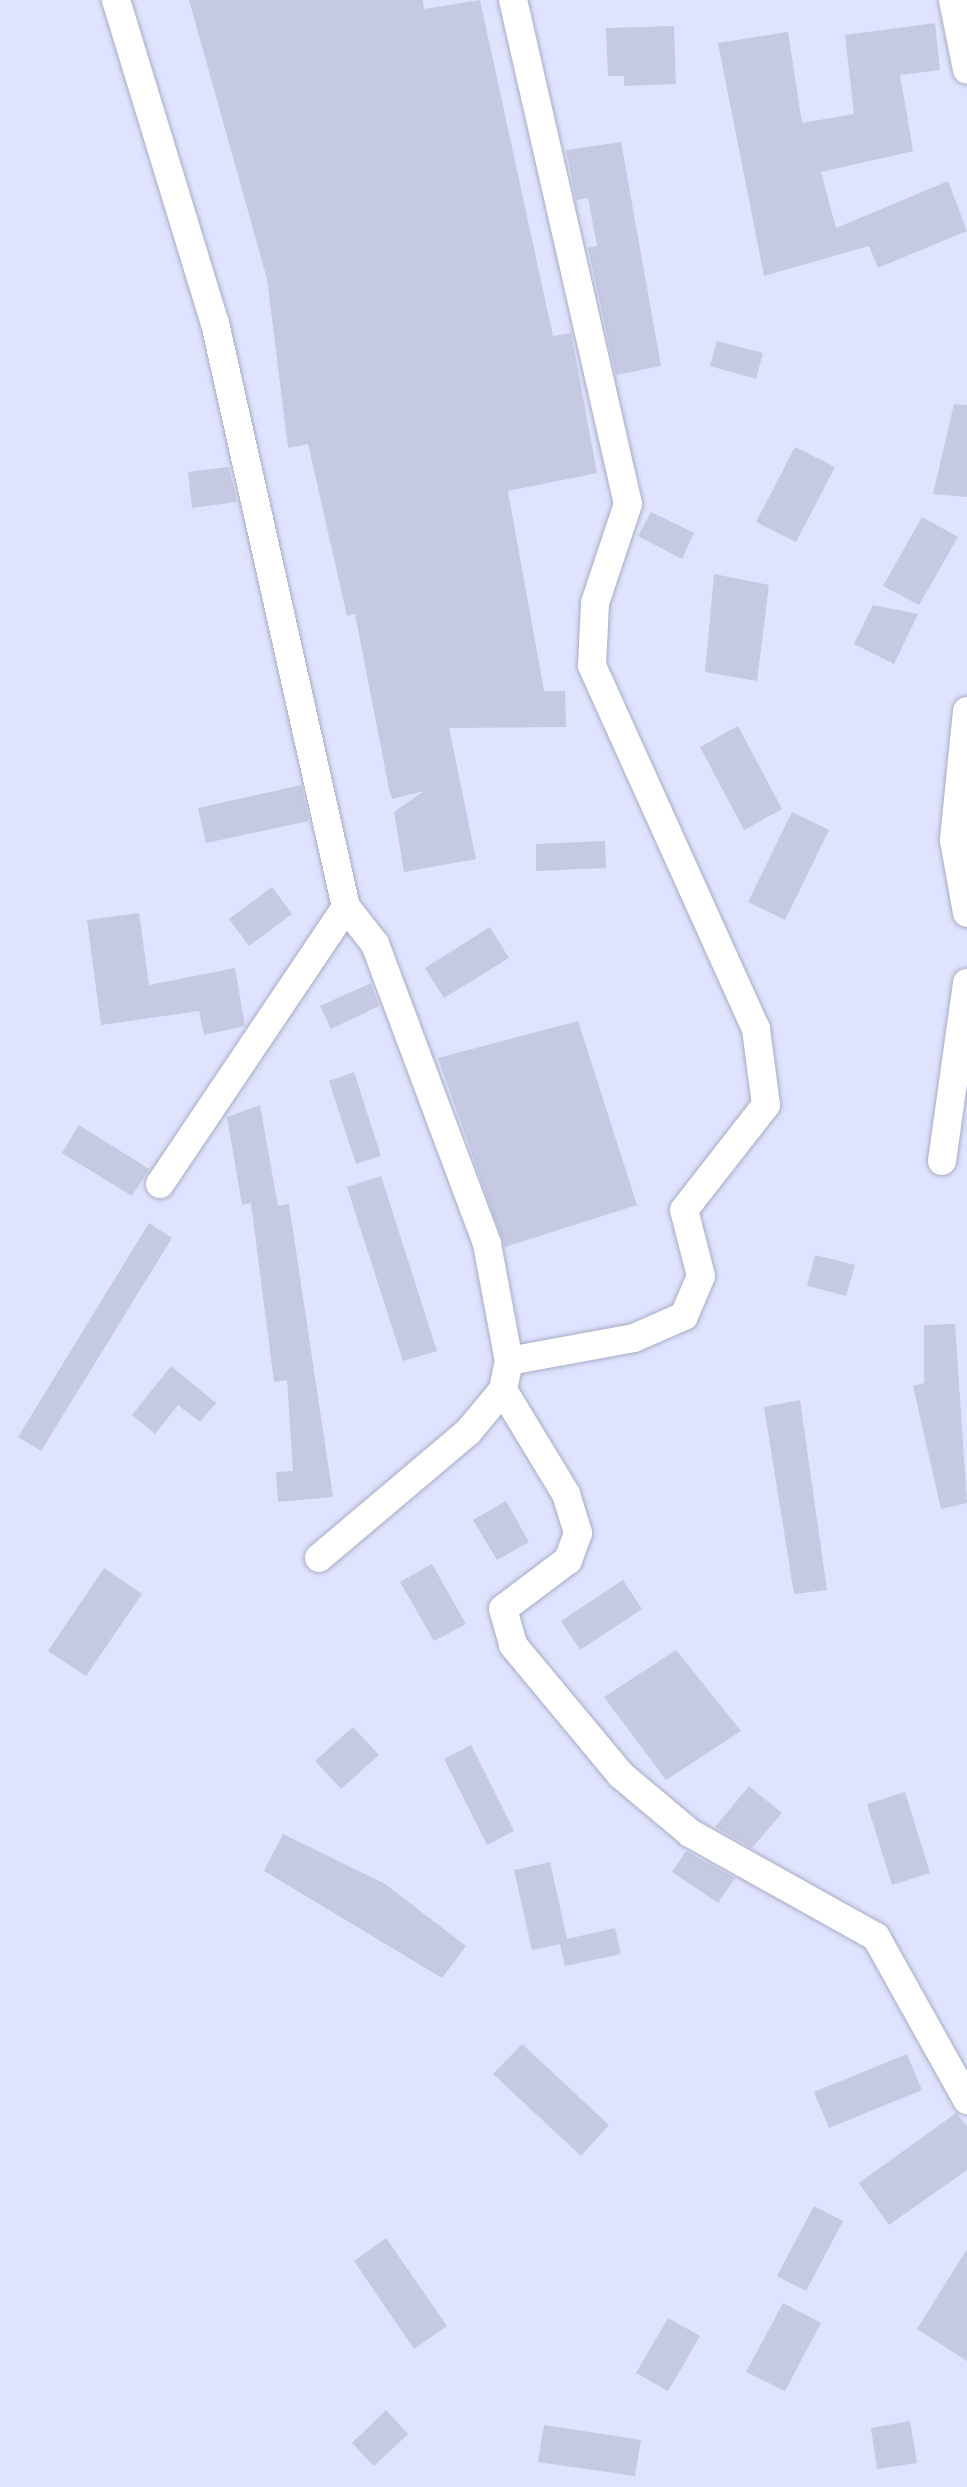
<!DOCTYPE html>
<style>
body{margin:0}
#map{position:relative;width:967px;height:2487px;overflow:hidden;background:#dfe3fd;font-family:"DM Sans",sans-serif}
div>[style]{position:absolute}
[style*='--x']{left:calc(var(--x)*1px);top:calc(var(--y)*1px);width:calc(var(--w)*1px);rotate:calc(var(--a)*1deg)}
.building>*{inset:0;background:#c5c9e2}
.roads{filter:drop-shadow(0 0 2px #a8acc5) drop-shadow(0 0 2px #a8acc5)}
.minor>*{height:28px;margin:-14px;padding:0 14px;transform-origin:14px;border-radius:14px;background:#fff}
span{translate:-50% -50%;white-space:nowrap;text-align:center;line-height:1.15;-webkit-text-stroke:8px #fff;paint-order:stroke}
</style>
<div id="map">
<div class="building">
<i style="clip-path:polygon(189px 0,423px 0,424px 9px,480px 0,553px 336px,571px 333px,597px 473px,508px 491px,544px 691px,565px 691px,566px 727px,449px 728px,476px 859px,404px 872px,394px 812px,424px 791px,392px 799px,389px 789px,355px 614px,347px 616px,308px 444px,288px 448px,267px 279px)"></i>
<i style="clip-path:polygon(935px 23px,940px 70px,900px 75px,913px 151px,821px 172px,836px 228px,948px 181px,967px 231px,878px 268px,869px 246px,764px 276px,718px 43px,788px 32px,802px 123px,854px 114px,845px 35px)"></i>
<i style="clip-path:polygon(674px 26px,676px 84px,624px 86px,624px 76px,608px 76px,606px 28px)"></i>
<i style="clip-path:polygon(621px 142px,661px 366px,616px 375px,588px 248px,597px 246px,588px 198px,576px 200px,566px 150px)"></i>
<i style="clip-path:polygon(717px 341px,763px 353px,756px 379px,710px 366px)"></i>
<i style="clip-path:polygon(954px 404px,967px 405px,967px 497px,933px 494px)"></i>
<i style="clip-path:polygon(795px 447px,835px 467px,796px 542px,756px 522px)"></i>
<i style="clip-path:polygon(229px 467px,237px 502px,192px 508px,188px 472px)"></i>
<i style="clip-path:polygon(651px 512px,694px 533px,682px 559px,638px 536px)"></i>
<i style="clip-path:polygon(922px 517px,958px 537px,919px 605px,883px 586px)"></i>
<i style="clip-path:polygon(714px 574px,769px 585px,757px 681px,705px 672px)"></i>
<i style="clip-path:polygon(873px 605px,918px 614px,894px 664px,854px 644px)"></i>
<i style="clip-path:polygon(738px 726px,782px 809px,744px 830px,700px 747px)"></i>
<i style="clip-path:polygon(301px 785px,309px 821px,206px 843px,198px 808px)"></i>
<i style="clip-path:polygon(792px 812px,829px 830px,785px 920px,748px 902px)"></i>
<i style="clip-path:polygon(605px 841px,606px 868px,536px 871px,536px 844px)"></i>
<i style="clip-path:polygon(272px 887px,292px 914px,249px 946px,229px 919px)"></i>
<i style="clip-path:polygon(139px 913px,149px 985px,235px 968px,245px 1026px,204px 1035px,199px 1011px,101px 1025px,87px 920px)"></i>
<i style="clip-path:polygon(490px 927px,509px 958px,444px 998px,425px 968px)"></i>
<i style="clip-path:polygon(371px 983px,379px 1006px,331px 1029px,320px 1006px)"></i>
<i style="clip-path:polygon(578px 1021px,637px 1205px,505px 1247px,438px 1058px)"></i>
<i style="clip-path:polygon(354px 1072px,381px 1156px,356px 1164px,329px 1081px)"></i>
<i style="clip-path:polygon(260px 1105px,278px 1206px,289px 1204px,333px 1497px,278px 1502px,276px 1472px,293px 1471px,287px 1380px,274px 1382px,251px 1203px,242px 1205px,227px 1117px)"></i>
<i style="clip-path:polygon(79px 1125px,149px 1169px,132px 1196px,62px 1153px)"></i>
<i style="clip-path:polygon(381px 1176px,437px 1351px,403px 1361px,347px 1187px)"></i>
<i style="clip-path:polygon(149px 1223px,172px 1238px,41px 1451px,18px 1437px)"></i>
<i style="clip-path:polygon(815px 1255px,855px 1265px,846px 1296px,807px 1286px)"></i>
<i style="clip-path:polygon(955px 1324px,967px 1503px,941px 1509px,913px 1386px,924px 1383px,924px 1325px)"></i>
<i style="clip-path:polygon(171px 1366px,216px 1403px,200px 1422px,178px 1405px,155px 1434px,132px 1415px)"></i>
<i style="clip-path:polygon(800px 1400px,827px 1590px,794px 1594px,764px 1407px)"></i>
<i style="clip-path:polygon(506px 1501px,529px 1542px,497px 1560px,473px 1520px)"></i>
<i style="clip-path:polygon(432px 1564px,466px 1624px,434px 1641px,400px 1582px)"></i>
<i style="clip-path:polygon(104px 1568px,142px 1594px,86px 1676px,48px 1651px)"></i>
<i style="clip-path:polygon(623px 1580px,642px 1609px,580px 1650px,561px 1621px)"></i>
<i style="clip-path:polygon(676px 1650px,741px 1731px,666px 1780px,604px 1697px)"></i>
<i style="clip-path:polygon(353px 1727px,379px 1755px,341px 1789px,315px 1761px)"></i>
<i style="clip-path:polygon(471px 1745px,514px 1831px,487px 1845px,444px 1759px)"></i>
<i style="clip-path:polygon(749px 1786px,782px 1813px,752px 1848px,715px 1827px)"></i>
<i style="clip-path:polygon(905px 1792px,930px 1873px,892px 1885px,867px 1804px)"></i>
<i style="clip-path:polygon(283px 1834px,385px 1884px,466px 1946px,442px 1978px,264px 1871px)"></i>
<i style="clip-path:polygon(686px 1851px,735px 1878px,718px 1903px,672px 1872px)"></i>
<i style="clip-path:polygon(550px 1862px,567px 1939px,615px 1928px,621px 1954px,565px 1966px,560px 1944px,532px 1950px,514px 1870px)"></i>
<i style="clip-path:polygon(522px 2044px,609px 2125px,581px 2156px,493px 2074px)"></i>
<i style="clip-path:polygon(907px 2054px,922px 2090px,829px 2128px,814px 2092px)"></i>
<i style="clip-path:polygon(956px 2113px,967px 2126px,967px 2170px,889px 2225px,859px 2183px)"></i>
<i style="clip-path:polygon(814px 2206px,843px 2221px,806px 2291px,777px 2276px)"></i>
<i style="clip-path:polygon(386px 2238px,447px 2326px,414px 2349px,354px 2261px)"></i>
<i style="clip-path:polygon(967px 2249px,967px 2361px,917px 2329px)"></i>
<i style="clip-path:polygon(783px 2303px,821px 2323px,785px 2391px,746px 2372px)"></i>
<i style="clip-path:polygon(668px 2318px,700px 2336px,668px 2391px,636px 2373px)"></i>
<i style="clip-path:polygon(386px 2410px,408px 2434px,374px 2466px,352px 2443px)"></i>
<i style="clip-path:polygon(910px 2421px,917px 2463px,877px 2469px,871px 2428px)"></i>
<i style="clip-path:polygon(544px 2425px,641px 2440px,635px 2476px,538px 2462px)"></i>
</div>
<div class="roads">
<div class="minor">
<i style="--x:116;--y:0;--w:338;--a:73"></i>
<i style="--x:215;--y:323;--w:599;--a:77.36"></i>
<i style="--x:346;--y:907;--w:47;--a:51.9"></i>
<i style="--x:375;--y:944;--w:320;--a:69.5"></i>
<i style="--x:487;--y:1244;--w:119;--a:79.4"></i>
<i style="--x:509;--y:1361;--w:30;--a:102"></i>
<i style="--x:503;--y:1390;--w:55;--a:129.8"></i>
<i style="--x:468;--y:1432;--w:195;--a:139.8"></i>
<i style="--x:953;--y:0;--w:71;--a:78.7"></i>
<i style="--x:967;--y:711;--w:130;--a:95.8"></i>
<i style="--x:954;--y:840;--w:74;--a:79.9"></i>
<i style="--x:942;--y:1161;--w:180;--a:-82"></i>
<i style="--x:160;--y:1184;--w:334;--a:-56.1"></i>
<i style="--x:509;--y:1361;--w:127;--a:-10.4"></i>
<i style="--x:634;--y:1338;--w:55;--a:-23.7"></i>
<i style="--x:684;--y:1316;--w:43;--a:-67"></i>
<i style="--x:701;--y:1276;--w:68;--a:-104.4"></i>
<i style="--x:684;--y:1210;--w:133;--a:-52"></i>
<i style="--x:766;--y:1105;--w:77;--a:-97.5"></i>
<i style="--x:756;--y:1029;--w:399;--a:-114.3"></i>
<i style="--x:592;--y:665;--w:62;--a:-87.2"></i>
<i style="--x:595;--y:603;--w:104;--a:-71.6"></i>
<i style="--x:628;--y:504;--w:517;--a:-102.85"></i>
<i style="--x:503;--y:1390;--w:122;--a:58.8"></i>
<i style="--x:566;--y:1494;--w:41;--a:72.9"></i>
<i style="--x:578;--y:1533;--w:29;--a:110"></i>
<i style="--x:568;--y:1560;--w:81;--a:143"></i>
<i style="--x:503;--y:1609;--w:37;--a:74"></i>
<i style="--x:513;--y:1645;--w:169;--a:50.3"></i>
<i style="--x:621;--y:1775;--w:90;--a:40"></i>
<i style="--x:690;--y:1833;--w:213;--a:29.2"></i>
<i style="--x:876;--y:1937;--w:187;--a:60.8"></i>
</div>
</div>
</div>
